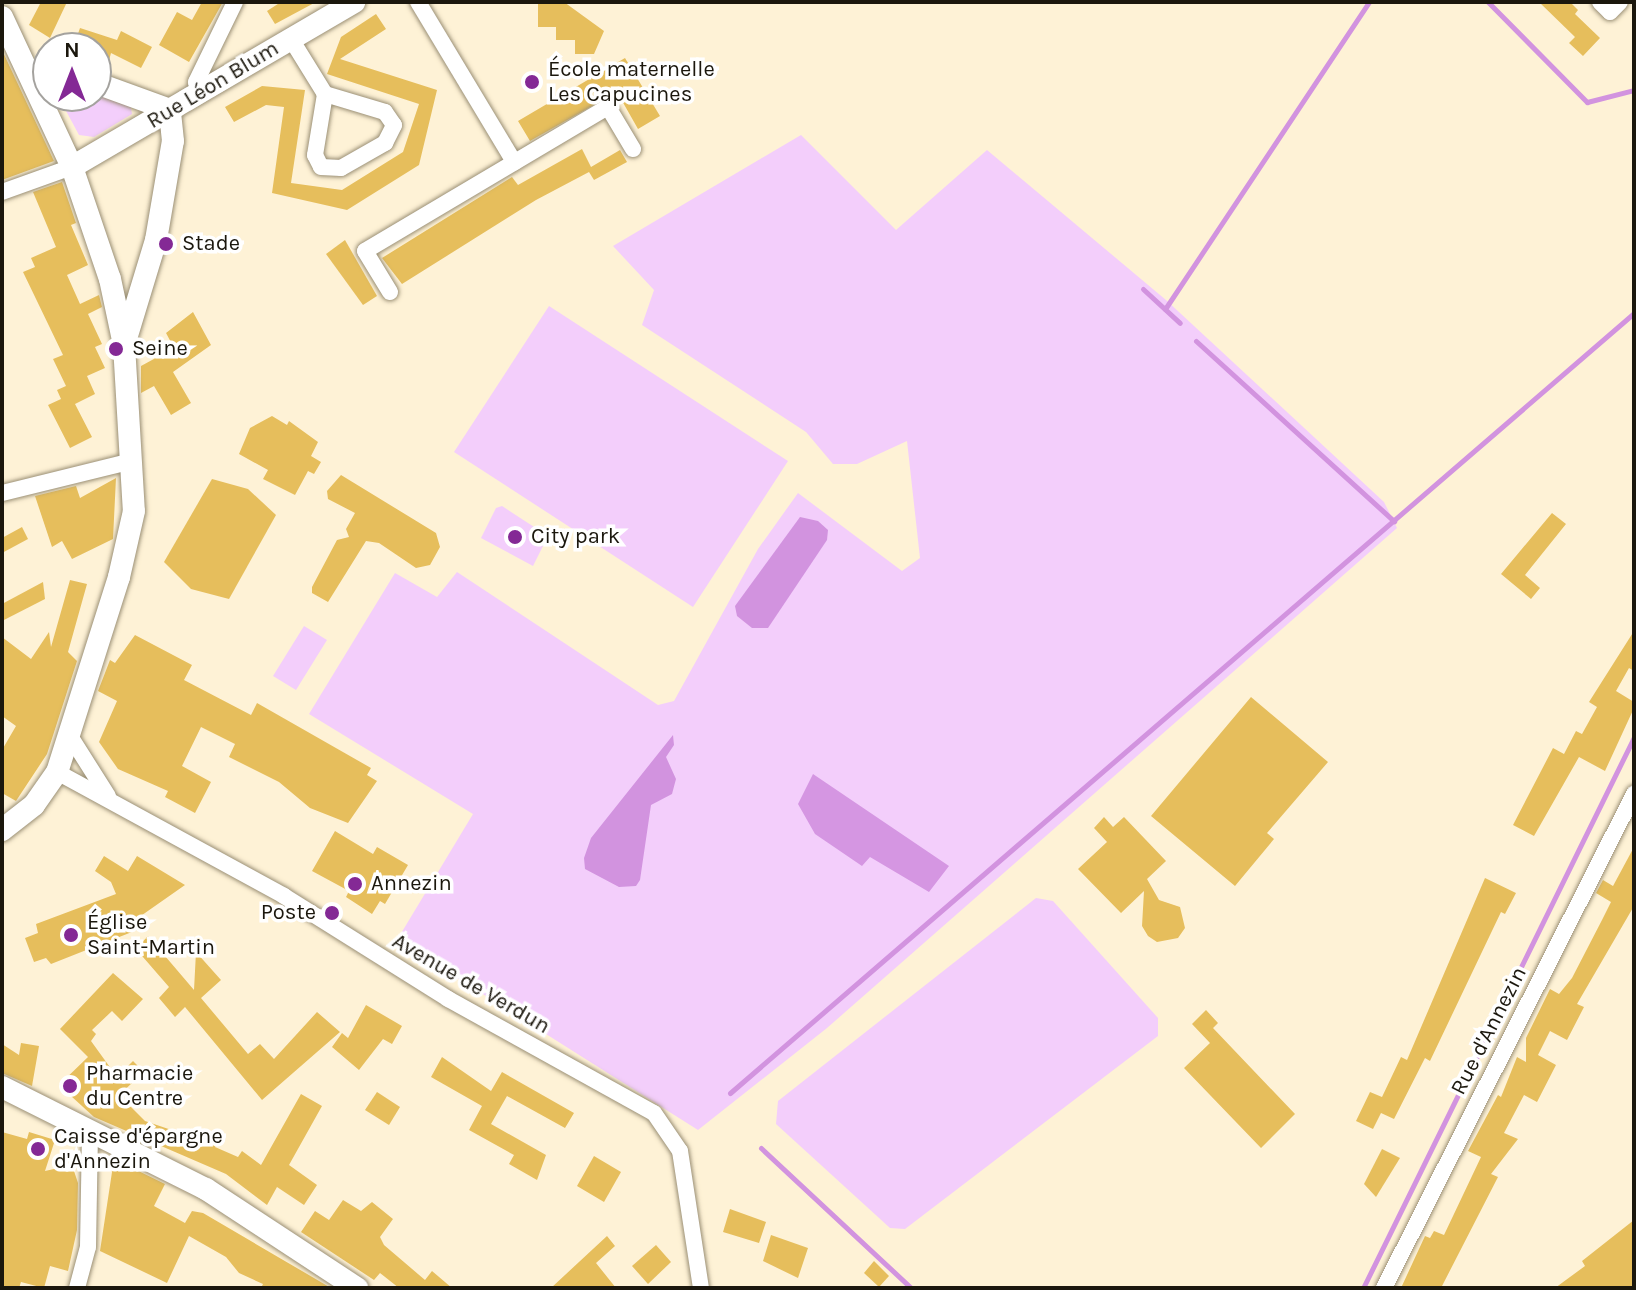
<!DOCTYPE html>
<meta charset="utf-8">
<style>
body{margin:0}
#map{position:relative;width:1636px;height:1290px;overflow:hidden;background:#fef2d6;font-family:Karla,sans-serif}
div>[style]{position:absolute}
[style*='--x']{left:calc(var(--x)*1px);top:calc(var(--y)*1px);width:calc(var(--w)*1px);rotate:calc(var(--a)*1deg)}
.green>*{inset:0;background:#f3cefb}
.forest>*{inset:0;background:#d596e2}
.water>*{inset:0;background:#d293df}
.stream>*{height:5px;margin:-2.5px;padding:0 2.5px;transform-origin:2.5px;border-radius:2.5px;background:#d293df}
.building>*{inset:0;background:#e6be5c}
.roads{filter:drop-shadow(0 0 2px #9a8f75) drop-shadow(0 0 2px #9a8f75)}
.street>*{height:16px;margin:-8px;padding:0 8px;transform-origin:8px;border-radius:8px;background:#fff}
.secondary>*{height:22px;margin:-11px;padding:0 11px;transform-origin:11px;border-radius:11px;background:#fff}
.dots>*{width:22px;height:22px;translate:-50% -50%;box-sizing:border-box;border:4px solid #fff;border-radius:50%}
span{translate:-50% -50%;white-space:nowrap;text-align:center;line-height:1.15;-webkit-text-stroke:7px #fff;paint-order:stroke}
.poi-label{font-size:22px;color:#1b170d}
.left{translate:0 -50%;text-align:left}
.right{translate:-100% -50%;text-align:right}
.street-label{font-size:22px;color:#1b170d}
.frame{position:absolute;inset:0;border:4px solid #1b170d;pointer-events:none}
.north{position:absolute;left:32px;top:32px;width:80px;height:80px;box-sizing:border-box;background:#fff;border:2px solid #a4a29e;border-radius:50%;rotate:0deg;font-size:22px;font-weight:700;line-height:32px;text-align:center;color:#1b170d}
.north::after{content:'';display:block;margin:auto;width:28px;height:36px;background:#842995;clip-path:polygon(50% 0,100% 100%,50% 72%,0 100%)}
</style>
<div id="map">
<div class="green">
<i style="clip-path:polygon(96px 89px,129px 97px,132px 114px,94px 137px,79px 135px,58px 96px,96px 96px)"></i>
<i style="clip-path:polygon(801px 135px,896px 230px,987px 150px,1166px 300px,1384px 502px,1397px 528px,827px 1028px,698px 1130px,397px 940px,473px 814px,309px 714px,395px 573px,437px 597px,457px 572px,658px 705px,674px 701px,758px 549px,798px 493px,902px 571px,920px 558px,907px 441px,857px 464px,833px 464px,806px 432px,642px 325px,654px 290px,613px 246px)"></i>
<i style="clip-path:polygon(549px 306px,788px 461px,693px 607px,454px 452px)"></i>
<i style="clip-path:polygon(502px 506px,548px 536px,533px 566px,481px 538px,496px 508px)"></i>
<i style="clip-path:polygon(304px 626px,327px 640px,296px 690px,273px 676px)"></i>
<i style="clip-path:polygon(1036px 898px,1053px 901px,1158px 1018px,1158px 1036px,905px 1229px,890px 1228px,776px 1124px,778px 1101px)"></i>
</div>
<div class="forest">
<i style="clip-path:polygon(813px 774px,949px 866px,929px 892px,870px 857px,862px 866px,815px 834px,798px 804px)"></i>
</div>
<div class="water">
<i style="clip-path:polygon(800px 517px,818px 521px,828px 530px,827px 540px,768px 628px,752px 628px,737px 616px,735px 606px)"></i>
<i style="clip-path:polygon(673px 735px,674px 745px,666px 757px,676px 779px,672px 794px,651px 805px,640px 880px,636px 886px,619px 887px,585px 869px,584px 858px,591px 838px)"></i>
</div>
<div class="stream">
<i style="--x:1488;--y:2;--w:141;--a:45.3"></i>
<i style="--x:1587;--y:102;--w:49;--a:-14.3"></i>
<i style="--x:1143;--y:289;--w:50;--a:42.6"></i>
<i style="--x:1165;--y:309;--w:369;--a:-56.4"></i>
<i style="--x:1196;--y:341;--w:268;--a:42.3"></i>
<i style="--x:730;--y:1093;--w:1194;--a:-40.79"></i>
<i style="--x:761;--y:1148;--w:205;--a:43"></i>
<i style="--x:1363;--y:1288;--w:614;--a:-63.81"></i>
</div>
<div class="building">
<i style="clip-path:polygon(41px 2px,67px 2px,50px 38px,29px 25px)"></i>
<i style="clip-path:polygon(202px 2px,223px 2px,189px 62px,159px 45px,177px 12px,192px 20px)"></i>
<i style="clip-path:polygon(281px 2px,316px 2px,275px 24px,267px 11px)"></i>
<i style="clip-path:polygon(538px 2px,564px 2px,604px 31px,594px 54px,575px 54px,575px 40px,556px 40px,556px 27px,538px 27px)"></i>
<i style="clip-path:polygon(1539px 2px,1570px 2px,1578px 10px,1575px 14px,1600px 38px,1583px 56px,1569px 43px,1575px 37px)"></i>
<i style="clip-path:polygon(376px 14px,386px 29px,340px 59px,437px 90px,419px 165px,347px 210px,272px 193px,284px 107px,266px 105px,234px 122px,225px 107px,262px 86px,305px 90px,291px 183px,342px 190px,403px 152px,419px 104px,327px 74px,341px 37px)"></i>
<i style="clip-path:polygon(80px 28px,117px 40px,121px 31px,152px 47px,141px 68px,111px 53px,106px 72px,96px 69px,96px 48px,73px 48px)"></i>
<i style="clip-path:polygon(2px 50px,54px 161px,2px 180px)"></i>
<i style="clip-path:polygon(625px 58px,660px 116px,638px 129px,617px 92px,530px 141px,518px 121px)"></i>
<i style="clip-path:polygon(582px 149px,591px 167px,620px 150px,627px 162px,594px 180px,589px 172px,536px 200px,402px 284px,382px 258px,512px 177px,518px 185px)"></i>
<i style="clip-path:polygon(62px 182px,76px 223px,71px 225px,88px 265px,67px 275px,80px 304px,99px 295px,102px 307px,88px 314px,102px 344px,95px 347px,105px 368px,87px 376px,95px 394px,75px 404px,92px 437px,70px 448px,48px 405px,61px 399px,57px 390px,66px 386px,53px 359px,63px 355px,23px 272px,35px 267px,31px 258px,56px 247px,33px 192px)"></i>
<i style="clip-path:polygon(345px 240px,377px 296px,363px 305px,326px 254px)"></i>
<i style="clip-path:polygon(193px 312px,211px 345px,173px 372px,191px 403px,171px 415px,154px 386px,141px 393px,141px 366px,174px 348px,166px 333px)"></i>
<i style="clip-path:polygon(272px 416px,287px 425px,289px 421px,318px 442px,311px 456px,321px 462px,314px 474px,308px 471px,295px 495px,263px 479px,268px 470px,239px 454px,250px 428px)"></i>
<i style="clip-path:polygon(341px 475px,436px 533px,440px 547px,430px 565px,416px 568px,379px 543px,366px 541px,328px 602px,312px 593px,312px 587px,337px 540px,349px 537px,346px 529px,355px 513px,328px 499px,327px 491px)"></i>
<i style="clip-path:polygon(116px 478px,113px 539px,72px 559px,62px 541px,52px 547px,35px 496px,76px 486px,80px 498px)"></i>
<i style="clip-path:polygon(212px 479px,248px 489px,276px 515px,229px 599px,191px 589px,164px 562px)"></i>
<i style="clip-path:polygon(1552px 513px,1566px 524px,1525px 575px,1540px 588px,1531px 599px,1501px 574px)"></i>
<i style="clip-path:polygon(22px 527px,28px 539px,2px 553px,2px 538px)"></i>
<i style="clip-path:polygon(70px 580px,87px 584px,68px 652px,77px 661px,47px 754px,16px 801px,2px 793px,2px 750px,16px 726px,2px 716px,2px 637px,31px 659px,49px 632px,51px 647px)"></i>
<i style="clip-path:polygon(43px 582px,45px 599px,2px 621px,2px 604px)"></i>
<i style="clip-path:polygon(1634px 631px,1634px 671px,1629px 668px,1616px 691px,1634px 702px,1634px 708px,1605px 771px,1579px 757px,1534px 836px,1513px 825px,1553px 748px,1564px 754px,1576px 731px,1582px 734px,1597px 707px,1589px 702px)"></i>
<i style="clip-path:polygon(135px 635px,192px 665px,184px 680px,251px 715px,257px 703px,371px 768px,367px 775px,377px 781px,348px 823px,310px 808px,279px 782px,229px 757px,235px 744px,201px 727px,182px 766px,211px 782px,195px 813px,165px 797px,168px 791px,118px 769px,99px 742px,117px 701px,98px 691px,110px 660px,115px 663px)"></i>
<i style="clip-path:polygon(1251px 697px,1328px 762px,1267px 833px,1274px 839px,1235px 886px,1151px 816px)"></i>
<i style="clip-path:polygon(1104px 817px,1113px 827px,1124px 817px,1166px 861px,1147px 879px,1159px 900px,1180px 907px,1185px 928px,1178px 938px,1157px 942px,1148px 936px,1142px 926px,1144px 891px,1121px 913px,1078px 869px,1107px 842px,1094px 828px)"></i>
<i style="clip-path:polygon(335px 831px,373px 854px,377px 847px,408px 865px,385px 904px,380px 901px,372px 914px,346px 897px,349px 891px,312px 871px)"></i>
<i style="clip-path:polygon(1634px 847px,1634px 906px,1577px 1004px,1584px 1007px,1567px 1040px,1550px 1031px,1538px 1055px,1556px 1065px,1537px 1102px,1524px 1095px,1504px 1133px,1518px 1139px,1491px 1174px,1498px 1177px,1441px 1288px,1401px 1288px,1425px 1236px,1430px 1238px,1434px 1231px,1444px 1235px,1481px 1157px,1468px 1151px,1498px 1095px,1501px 1097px,1517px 1057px,1526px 1062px,1526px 1038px,1550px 989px,1559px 994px,1572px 978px,1602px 920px,1611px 902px,1596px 893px,1603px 880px,1613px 886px)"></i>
<i style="clip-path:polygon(104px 856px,128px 871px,137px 856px,185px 885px,135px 920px,142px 928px,51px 964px,46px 958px,34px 962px,25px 938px,38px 933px,36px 924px,116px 894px,111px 882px,95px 871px)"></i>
<i style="clip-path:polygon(1485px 878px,1516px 893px,1505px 914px,1501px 912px,1430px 1061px,1425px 1058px,1394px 1119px,1381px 1113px,1373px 1129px,1356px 1121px,1370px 1092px,1382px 1097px,1401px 1057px,1407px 1060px)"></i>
<i style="clip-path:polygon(148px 936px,194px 990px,196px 952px,221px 980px,201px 998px,248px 1054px,260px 1044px,274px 1059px,317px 1012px,340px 1032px,262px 1100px,185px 1007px,175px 1017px,159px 998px,169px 987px,136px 949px)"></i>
<i style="clip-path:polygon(113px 973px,143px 999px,122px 1021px,112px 1011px,92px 1030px,96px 1034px,91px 1041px,117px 1077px,133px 1061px,144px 1072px,119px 1095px,145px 1121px,198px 1139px,202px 1132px,219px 1139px,215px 1147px,238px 1157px,242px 1151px,261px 1165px,301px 1094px,322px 1106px,289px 1165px,317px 1185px,304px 1205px,277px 1187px,267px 1205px,226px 1174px,94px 1117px,59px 1085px,88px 1057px,60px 1029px)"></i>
<i style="clip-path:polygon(366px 1005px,402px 1026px,392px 1044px,383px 1039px,359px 1070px,332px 1047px,342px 1033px,348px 1038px)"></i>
<i style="clip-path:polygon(1206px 1010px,1218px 1023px,1213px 1028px,1295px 1114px,1261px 1148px,1184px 1068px,1210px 1043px,1192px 1024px)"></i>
<i style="clip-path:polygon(21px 1043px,39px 1046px,32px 1086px,2px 1073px,2px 1044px,19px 1055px)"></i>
<i style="clip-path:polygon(442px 1057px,491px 1091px,502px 1072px,574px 1113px,565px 1128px,507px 1096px,491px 1124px,546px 1155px,537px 1180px,509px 1164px,514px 1155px,469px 1130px,482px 1106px,431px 1077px)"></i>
<i style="clip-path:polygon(377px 1092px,400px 1107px,389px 1125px,365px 1110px)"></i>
<i style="clip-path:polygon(2px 1132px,27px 1139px,29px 1132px,55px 1140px,45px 1171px,72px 1165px,78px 1183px,77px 1230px,68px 1271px,50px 1266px,44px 1288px,21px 1282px,19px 1288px,2px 1288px)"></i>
<i style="clip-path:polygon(1382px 1149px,1400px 1158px,1376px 1197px,1364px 1184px)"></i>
<i style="clip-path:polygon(594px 1156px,621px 1172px,604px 1202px,577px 1186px)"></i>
<i style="clip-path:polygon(114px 1159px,165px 1184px,154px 1206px,185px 1223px,192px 1211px,203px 1213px,331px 1288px,261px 1288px,263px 1284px,239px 1273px,226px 1257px,189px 1236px,167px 1283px,100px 1251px)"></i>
<i style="clip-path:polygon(343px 1200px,361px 1211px,372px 1202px,393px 1219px,380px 1237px,384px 1245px,425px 1280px,432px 1271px,452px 1288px,399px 1288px,380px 1273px,374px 1280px,301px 1232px,315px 1211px,329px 1220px)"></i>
<i style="clip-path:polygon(730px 1209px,766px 1222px,759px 1243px,723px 1232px)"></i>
<i style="clip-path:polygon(1634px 1220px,1634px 1288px,1555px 1288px,1585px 1266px,1582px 1261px)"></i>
<i style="clip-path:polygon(771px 1235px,808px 1248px,798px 1278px,763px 1261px)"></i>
<i style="clip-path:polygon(607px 1236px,615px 1246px,596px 1263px,616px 1288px,551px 1288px)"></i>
<i style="clip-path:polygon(656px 1245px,671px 1262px,648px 1284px,632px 1266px)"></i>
<i style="clip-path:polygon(874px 1261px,889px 1276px,879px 1287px,864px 1273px)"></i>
</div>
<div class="roads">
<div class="street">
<i style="--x:418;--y:2;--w:187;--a:59"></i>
<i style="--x:1600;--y:2;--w:14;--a:45"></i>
<i style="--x:1610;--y:12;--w:14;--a:-45"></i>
<i style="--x:291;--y:39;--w:65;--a:58.3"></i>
<i style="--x:325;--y:94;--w:62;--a:99.3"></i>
<i style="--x:315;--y:155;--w:13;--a:63"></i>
<i style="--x:321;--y:167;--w:20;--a:3"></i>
<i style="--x:341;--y:168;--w:51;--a:-29.6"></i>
<i style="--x:385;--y:143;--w:20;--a:-63"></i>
<i style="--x:394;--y:125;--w:16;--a:-125"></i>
<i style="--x:385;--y:112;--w:63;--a:-163.3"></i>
<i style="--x:198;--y:93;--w:11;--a:-100"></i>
<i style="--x:196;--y:82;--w:89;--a:-64"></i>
<i style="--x:2;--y:192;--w:74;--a:-19.7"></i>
<i style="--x:390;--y:292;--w:48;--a:-121.4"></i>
<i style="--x:365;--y:251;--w:282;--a:-30.7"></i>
<i style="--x:608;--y:107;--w:49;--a:59.2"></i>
<i style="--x:2;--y:493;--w:134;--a:-13.8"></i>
<i style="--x:70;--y:736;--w:71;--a:57.7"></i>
<i style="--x:57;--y:772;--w:259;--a:28.6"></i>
<i style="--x:284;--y:896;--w:194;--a:32.1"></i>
<i style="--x:448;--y:999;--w:235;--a:29"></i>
<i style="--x:654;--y:1113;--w:46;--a:55.6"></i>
<i style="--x:680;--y:1151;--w:139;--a:81.3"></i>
<i style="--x:77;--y:1288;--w:42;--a:-75"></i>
<i style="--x:88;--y:1247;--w:114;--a:-89"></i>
<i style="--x:1384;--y:1288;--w:554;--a:-63.16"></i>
</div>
<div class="secondary">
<i style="--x:2;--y:17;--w:166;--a:65"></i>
<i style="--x:72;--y:167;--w:118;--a:71.3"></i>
<i style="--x:110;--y:279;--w:67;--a:78"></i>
<i style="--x:124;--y:345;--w:166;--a:86.6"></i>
<i style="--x:134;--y:511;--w:68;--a:102.8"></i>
<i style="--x:119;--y:577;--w:205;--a:107.6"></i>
<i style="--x:57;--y:772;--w:40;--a:124.9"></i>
<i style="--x:34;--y:805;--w:41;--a:142"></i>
<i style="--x:96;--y:83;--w:79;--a:20"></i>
<i style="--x:72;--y:167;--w:327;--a:-30.3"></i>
<i style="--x:125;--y:342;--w:107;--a:-73.1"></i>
<i style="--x:156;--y:240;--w:100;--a:-80.3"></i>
<i style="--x:173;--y:141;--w:31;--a:-96"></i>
<i style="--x:2;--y:1087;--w:228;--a:26.6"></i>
<i style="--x:206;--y:1189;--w:181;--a:33.3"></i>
</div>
</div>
<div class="dots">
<i style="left:532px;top:82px;background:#842995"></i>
<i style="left:166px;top:244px;background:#842995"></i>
<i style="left:116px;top:349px;background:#842995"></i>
<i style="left:515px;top:537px;background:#842995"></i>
<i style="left:355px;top:884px;background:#842995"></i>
<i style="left:332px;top:913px;background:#842995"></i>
<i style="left:71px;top:935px;background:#842995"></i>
<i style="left:70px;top:1086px;background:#842995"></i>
<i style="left:38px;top:1149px;background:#842995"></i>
</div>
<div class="poi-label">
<span class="left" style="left:548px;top:82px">École maternelle<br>Les Capucines</span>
<span class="left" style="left:182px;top:244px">Stade</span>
<span class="left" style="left:132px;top:349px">Seine</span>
<span class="left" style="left:531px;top:537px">City park</span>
<span class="left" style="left:371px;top:884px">Annezin</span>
<span class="right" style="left:316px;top:913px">Poste</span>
<span class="left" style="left:87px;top:935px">Église<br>Saint-Martin</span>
<span class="left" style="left:86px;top:1086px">Pharmacie<br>du Centre</span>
<span class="left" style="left:54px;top:1149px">Caisse d'épargne<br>d'Annezin</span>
</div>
<div class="street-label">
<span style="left:213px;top:85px;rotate:-31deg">Rue Léon Blum</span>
<span style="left:471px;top:984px;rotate:30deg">Avenue de Verdun</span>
<span style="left:1489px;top:1031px;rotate:-63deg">Rue d'Annezin</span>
</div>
<div class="frame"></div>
<div class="north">N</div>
</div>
